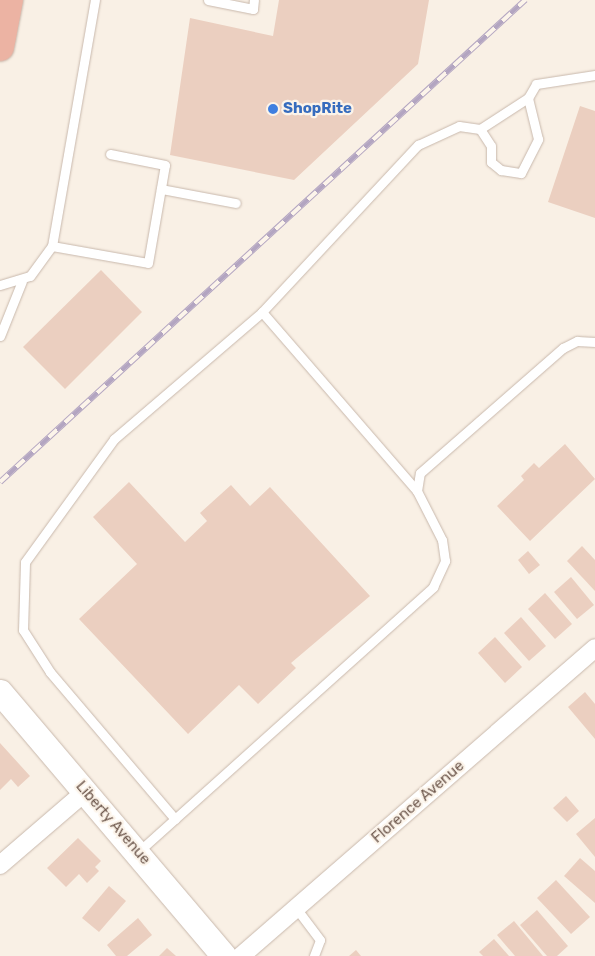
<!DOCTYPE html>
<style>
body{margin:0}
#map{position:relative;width:595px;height:956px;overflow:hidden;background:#f9f0e5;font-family:Rubik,sans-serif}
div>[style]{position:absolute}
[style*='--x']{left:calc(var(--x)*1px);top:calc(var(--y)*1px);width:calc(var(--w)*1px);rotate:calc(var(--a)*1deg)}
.building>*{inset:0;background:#ebcfc0}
.roads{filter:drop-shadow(0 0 1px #c8b8ac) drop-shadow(0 0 1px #c8b8ac)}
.lane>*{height:9px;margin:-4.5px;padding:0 4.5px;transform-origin:4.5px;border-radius:4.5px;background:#fff}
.street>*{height:18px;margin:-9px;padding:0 9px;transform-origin:9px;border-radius:9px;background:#fff}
.secondary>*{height:25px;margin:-12.5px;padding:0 12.5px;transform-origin:12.5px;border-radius:12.5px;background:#fff}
.highway>*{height:28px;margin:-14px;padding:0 14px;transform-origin:14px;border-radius:14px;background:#ecb3a3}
.rail>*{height:5.5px;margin-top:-2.75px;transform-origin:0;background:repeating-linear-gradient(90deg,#fcf4ea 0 11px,#b3a5c1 0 22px);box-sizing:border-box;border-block:1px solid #b3a5c1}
.dots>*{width:14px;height:14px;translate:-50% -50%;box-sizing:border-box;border:2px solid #fcf4ea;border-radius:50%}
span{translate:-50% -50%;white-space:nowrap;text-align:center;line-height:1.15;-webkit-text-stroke:4.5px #fcf4ea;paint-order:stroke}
.shop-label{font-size:15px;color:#366cbe;font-weight:700}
.left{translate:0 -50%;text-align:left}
.street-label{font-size:15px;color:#6e584d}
</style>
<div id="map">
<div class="building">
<i style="clip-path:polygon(279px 0,429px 0,418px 64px,294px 180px,170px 155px,190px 18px,273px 36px)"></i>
<i style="clip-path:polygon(580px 106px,595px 111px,595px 218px,548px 202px)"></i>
<i style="clip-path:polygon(101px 270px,142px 312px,65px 389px,23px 347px)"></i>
<i style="clip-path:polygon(565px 444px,595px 479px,530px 541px,497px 506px,524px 480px,521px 476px,534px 463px,539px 468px)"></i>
<i style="clip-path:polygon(129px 482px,185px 542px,207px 521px,200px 513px,231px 485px,250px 506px,270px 487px,370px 596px,291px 663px,296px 668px,258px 704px,239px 685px,188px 734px,79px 619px,137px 564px,93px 517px)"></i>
<i style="clip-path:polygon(582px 546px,595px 560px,595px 591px,567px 561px)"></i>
<i style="clip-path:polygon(528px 551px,540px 565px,529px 574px,518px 560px)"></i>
<i style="clip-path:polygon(571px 577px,594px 605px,577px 619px,554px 592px)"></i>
<i style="clip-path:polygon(545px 593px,572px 624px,555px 639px,528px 609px)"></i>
<i style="clip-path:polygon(521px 617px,546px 646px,529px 661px,504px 633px)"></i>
<i style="clip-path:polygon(495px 637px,522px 667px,505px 683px,478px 653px)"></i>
<i style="clip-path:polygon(585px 692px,595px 704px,595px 739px,568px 707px)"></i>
<i style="clip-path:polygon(0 743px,30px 776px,18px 787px,11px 779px,0 790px)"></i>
<i style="clip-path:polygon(566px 796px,579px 811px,567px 822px,553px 808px)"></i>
<i style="clip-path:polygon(595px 818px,595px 857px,576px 834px)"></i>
<i style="clip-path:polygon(78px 838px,101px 861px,95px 867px,99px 871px,87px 883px,79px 874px,66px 887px,47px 868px)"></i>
<i style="clip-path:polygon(580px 858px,595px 871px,595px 903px,564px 876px)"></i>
<i style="clip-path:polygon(556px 880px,590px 917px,571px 934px,537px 898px)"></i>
<i style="clip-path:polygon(109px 886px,126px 901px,99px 932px,82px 918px)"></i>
<i style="clip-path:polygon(537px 910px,568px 946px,557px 956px,547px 956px,520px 925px)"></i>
<i style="clip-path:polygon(138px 918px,152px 935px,127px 956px,116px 956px,107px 945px)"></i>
<i style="clip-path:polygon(514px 921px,543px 956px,515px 956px,497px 935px)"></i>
<i style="clip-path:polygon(494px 939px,509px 956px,483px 956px,479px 952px)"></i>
<i style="clip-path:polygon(167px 948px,176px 956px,159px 956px)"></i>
<i style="clip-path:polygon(356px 950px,361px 956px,349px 956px)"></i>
</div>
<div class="roads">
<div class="lane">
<i style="--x:208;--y:0;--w:46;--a:11.3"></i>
<i style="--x:253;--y:9;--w:9;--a:-84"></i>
<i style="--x:480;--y:129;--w:57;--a:-32.9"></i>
<i style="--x:161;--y:189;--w:76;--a:10.6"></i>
<i style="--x:52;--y:246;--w:97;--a:10"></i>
<i style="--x:148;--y:263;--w:99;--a:-80.2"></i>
<i style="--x:165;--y:165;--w:56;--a:-168.7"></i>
<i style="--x:0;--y:285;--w:31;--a:-17"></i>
<i style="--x:30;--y:276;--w:37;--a:-54"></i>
<i style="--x:52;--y:246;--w:250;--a:-80.1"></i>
<i style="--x:262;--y:312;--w:229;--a:-47"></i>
<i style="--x:418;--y:145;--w:45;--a:-24.9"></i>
<i style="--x:459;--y:126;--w:21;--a:8"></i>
<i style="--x:480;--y:129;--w:20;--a:57"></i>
<i style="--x:491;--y:146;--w:16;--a:90"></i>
<i style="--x:491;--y:162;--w:13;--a:39"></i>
<i style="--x:501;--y:170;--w:20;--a:9"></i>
<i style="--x:521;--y:173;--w:38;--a:-63"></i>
<i style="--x:538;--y:139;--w:42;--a:-103.7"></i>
<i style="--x:528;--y:98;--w:16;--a:-60"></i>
<i style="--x:536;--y:84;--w:60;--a:-8.7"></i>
<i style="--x:0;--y:336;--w:59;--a:-68.2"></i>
<i style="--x:175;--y:819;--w:193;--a:-130.4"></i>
<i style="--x:50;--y:672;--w:50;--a:-122.7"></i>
<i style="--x:23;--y:630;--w:68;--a:-88.3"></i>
<i style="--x:25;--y:562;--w:152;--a:-54.1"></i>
<i style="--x:114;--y:439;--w:195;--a:-40.6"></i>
<i style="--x:262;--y:312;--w:237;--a:49.1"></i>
<i style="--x:138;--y:852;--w:397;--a:-41.9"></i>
<i style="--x:433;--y:587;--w:29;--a:-65"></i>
<i style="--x:445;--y:561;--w:21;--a:-98"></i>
<i style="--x:442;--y:540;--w:55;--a:-117"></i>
<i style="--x:417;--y:491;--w:18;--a:-81"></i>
<i style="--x:420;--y:473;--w:190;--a:-41.2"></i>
<i style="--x:563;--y:348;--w:16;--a:-27"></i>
<i style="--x:577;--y:341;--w:18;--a:3"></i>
<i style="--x:296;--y:908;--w:40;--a:53"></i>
<i style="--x:320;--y:940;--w:17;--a:111"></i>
</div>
<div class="street">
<i style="--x:0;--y:865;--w:113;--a:-40.7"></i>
<i style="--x:241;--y:956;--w:469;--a:-41"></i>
</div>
<div class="secondary">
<i style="--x:0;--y:692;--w:346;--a:49.7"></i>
</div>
<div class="highway">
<i style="--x:0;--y:47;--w:48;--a:-79.2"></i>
</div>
</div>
<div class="rail">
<i style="--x:0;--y:482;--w:713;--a:-42.55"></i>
</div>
<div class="dots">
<i style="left:273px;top:109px;background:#3f7fe0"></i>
</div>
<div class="shop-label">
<span class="left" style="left:283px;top:109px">ShopRite</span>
</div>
<div class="street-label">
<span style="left:418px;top:802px;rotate:-41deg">Florence Avenue</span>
<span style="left:113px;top:823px;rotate:49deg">Liberty Avenue</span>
</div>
</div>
